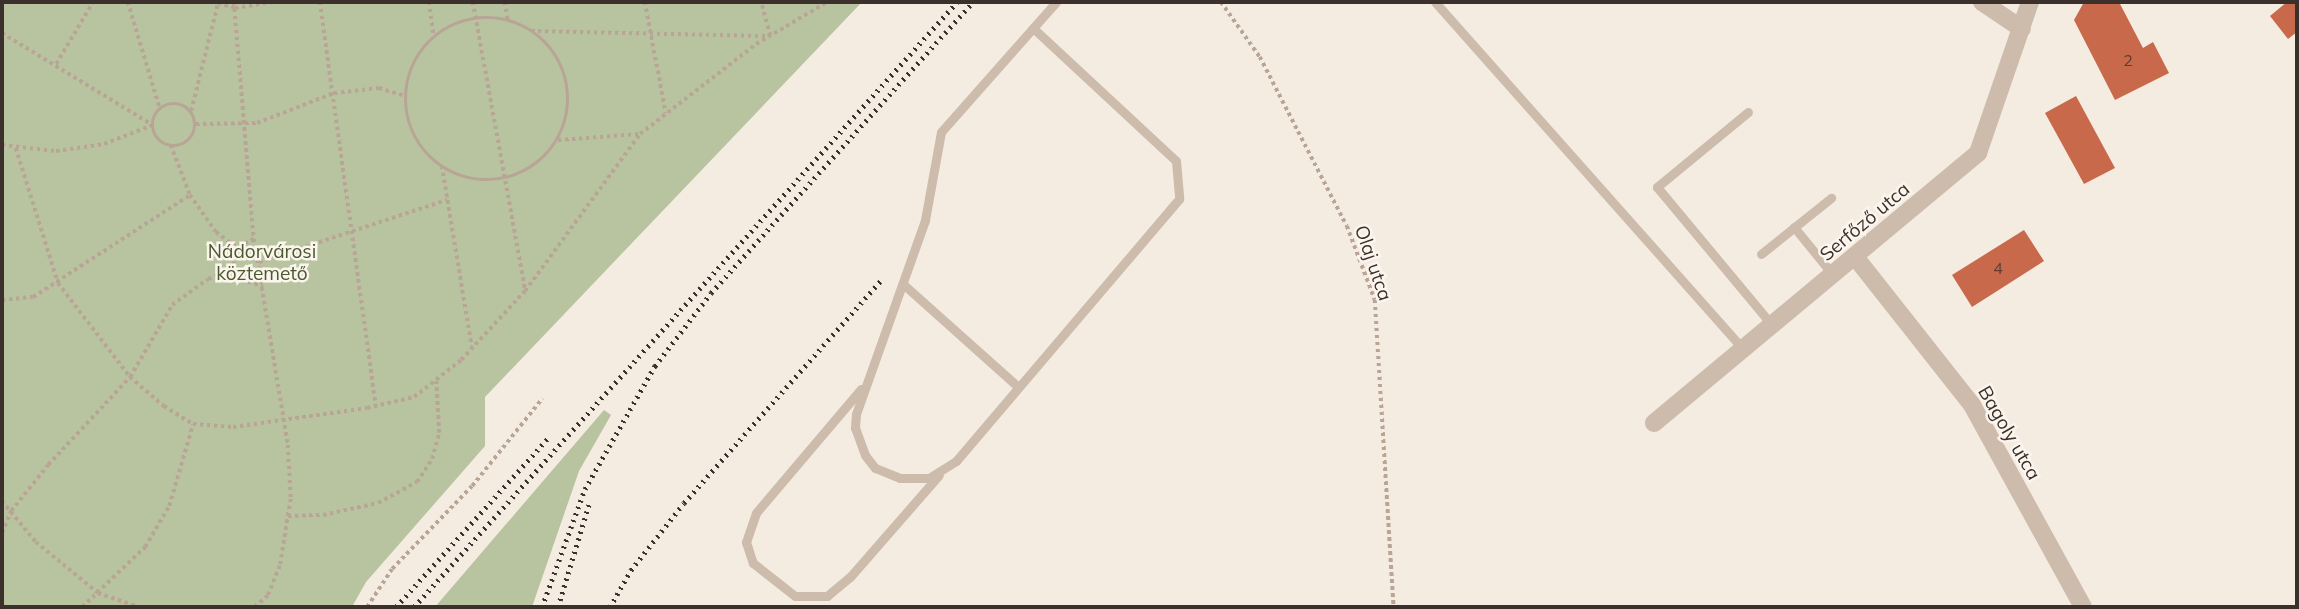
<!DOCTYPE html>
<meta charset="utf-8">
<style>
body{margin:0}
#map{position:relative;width:2299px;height:609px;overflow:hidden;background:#f4ebe1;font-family:Mulish,sans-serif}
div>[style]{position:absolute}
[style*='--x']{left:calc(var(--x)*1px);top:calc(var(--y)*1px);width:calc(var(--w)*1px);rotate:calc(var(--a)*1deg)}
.green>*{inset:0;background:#b8c4a0}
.building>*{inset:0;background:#c8694b}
.path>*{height:3.5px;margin-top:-1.75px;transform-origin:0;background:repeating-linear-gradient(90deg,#b9a596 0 3.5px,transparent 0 7px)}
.path>.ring{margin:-1.75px;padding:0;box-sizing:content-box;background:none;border:3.5px solid #b9a596;border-radius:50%}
.service>*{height:9px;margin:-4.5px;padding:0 4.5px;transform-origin:4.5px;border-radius:4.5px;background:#cdbbac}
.minor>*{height:18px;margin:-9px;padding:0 9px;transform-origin:9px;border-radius:9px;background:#cdbbac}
.rail>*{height:5px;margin-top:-2.5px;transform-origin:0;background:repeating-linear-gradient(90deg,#3b302b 0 2px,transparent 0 7px)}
span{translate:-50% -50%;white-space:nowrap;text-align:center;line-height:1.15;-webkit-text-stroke:5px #fbf5ee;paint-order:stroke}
.number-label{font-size:16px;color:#5e3e33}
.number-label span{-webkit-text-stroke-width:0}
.street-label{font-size:19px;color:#3b302b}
.park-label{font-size:19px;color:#4a5a2e}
.frame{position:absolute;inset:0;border:4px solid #3b302b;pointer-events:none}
</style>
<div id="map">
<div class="green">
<i style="clip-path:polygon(2px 2px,862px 2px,485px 397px,485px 446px,366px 582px,352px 607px,2px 607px)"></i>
<i style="clip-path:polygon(604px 410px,611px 415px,579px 471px,532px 607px,435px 607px)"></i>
</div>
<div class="building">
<i style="clip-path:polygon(2084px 2px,2119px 2px,2143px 48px,2153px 42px,2169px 73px,2115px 100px,2074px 20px)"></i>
<i style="clip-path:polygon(2287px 2px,2297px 2px,2297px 32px,2288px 39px,2270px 16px)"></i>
<i style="clip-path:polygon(2076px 96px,2115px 168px,2084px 184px,2045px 113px)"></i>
<i style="clip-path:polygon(2024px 230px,2044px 261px,1972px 307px,1952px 275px)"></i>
</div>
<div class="path">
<i style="--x:128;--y:2;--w:112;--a:73.3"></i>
<i style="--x:234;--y:2;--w:238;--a:85.2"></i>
<i style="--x:254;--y:239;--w:209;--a:80.6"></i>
<i style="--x:288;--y:445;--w:54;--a:86.8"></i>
<i style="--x:291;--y:499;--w:68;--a:99.3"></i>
<i style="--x:280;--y:566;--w:32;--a:112"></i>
<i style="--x:268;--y:596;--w:17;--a:140"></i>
<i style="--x:320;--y:2;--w:407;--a:82.1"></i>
<i style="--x:429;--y:2;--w:36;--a:82"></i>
<i style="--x:473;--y:2;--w:292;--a:79.7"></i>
<i style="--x:505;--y:2;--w:18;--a:81"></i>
<i style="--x:645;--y:2;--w:113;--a:79.3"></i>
<i style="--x:1221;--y:2;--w:67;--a:54.7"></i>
<i style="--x:1260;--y:57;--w:190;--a:62.8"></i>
<i style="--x:1347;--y:226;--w:79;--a:69.3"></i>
<i style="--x:1375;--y:300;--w:308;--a:86.5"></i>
<i style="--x:218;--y:3;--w:18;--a:16"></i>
<i style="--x:235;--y:8;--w:39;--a:-9"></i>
<i class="ring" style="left:406px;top:18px;width:158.5px;height:158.5px"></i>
<i style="--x:531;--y:31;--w:239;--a:1.2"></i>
<i style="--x:770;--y:36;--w:35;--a:-105"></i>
<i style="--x:2;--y:33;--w:177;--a:31.4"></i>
<i style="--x:56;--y:64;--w:72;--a:-59.2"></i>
<i class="ring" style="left:153px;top:104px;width:38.5px;height:38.5px"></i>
<i style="--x:191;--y:111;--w:111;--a:-76"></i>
<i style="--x:196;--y:124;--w:61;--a:-0.9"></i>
<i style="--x:257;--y:123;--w:83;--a:-21.3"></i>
<i style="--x:334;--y:93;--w:45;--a:-6.3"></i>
<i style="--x:379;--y:88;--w:28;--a:17"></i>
<i style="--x:558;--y:140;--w:82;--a:-4.2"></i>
<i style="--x:2;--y:145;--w:54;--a:6.3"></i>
<i style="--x:56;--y:151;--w:49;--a:-8.3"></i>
<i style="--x:104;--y:144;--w:53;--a:-21.2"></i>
<i style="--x:171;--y:145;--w:53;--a:69.2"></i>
<i style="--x:190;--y:195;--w:45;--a:54.9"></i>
<i style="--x:216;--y:232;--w:26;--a:37"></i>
<i style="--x:16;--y:148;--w:141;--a:72.7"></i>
<i style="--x:58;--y:283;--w:118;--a:52.5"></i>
<i style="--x:130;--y:377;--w:45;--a:40.5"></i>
<i style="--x:164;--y:406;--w:34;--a:32"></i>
<i style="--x:193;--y:424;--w:40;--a:4.3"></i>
<i style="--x:233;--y:427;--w:135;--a:-8.1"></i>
<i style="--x:367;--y:408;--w:48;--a:-13.2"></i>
<i style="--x:414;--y:397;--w:60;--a:-38.2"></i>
<i style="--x:461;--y:360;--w:94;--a:-47.2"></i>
<i style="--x:525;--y:291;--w:195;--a:-53.8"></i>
<i style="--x:640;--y:134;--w:147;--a:-37.8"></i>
<i style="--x:756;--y:44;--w:82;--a:-30.6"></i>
<i style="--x:442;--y:166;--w:183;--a:80.6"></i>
<i style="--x:254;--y:239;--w:19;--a:152"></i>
<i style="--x:237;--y:248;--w:22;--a:100"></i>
<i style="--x:233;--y:270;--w:13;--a:51"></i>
<i style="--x:241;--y:280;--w:23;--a:15"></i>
<i style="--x:259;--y:262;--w:198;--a:-18.3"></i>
<i style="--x:2;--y:300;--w:31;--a:-6"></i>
<i style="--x:33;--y:297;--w:187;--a:-33"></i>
<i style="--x:2;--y:501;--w:53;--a:50.3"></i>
<i style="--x:36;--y:542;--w:80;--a:39.4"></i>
<i style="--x:98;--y:593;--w:43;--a:18.9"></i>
<i style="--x:288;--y:516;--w:35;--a:-2"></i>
<i style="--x:323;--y:515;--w:56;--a:-12.3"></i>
<i style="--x:378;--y:503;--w:44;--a:-28.3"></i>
<i style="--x:417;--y:482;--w:27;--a:-57"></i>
<i style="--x:432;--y:459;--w:27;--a:-75"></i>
<i style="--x:439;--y:433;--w:52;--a:-93.3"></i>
<i style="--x:2;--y:533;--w:24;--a:-68"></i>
<i style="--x:11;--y:511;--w:59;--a:-51.2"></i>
<i style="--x:48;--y:465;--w:120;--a:-47"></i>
<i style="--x:130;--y:377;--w:83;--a:-59.7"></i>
<i style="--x:172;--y:305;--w:44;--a:-35.8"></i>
<i style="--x:208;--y:279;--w:27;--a:-20"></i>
<i style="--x:2;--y:602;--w:5;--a:79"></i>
<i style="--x:82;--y:607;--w:87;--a:-43.6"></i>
<i style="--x:145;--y:547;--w:48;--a:-59.7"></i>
<i style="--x:169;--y:506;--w:85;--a:-73.7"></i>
<i style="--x:367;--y:607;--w:45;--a:-56.7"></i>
<i style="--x:392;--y:569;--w:115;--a:-46.1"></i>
<i style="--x:472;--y:486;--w:112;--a:-51.2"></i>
</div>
<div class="service">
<i style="--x:1435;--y:2;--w:465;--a:48.4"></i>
<i style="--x:1033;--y:28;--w:195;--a:42.9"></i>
<i style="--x:1176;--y:161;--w:38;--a:85"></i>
<i style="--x:1179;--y:199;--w:344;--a:130.4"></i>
<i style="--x:956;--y:461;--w:32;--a:148"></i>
<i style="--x:929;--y:478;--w:29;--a:180"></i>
<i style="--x:900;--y:478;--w:27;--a:-158"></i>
<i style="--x:875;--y:468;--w:16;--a:-128"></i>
<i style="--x:865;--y:455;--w:29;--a:-110"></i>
<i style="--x:855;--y:428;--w:14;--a:-86"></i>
<i style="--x:856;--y:414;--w:206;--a:-70.4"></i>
<i style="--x:925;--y:220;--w:89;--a:-79.7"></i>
<i style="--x:941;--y:132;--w:174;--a:-48.5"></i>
<i style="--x:1748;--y:112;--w:118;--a:140.5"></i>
<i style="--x:1657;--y:187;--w:181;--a:50.2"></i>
<i style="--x:1794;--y:227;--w:62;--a:50.9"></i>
<i style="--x:1761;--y:254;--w:90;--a:-38.7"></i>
<i style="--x:903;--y:284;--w:154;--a:41.8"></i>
<i style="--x:861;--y:389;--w:162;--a:130.3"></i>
<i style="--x:756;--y:513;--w:31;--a:109"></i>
<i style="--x:746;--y:542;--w:22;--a:72"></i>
<i style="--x:753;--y:563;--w:53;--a:38.2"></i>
<i style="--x:795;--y:596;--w:32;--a:0"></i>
<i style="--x:827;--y:596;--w:30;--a:-40"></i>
<i style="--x:850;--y:577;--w:135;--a:-48.9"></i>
</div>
<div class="minor">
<i style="--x:1982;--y:2;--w:48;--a:34"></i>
<i style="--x:1856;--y:258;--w:187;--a:51.7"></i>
<i style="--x:1972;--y:405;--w:230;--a:61.2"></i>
<i style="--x:1654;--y:423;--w:422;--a:-39.8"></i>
<i style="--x:1978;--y:153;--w:160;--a:-71"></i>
</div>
<div class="rail">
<i style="--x:396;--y:607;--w:229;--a:-48"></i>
<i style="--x:414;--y:607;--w:813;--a:-48.09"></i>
<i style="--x:542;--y:607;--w:126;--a:-70"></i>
<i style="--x:585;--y:489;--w:142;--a:-60.4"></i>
<i style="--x:655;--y:366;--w:92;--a:-52.5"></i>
<i style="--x:711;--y:293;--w:392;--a:-48"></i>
<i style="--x:558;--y:607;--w:108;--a:-73.2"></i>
<i style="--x:610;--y:607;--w:43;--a:-60.4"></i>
<i style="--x:631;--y:570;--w:85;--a:-51.7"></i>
<i style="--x:684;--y:503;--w:300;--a:-48.5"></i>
</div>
<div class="number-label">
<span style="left:2128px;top:60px">2</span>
<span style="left:1998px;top:268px">4</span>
</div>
<div class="street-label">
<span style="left:1865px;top:222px;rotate:-40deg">Serfőző utca</span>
<span style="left:1373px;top:263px;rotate:71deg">Olaj utca</span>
<span style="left:2009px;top:433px;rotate:60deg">Bagoly utca</span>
</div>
<div class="park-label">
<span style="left:262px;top:263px">Nádorvárosi<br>köztemető</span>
</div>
<div class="frame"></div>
</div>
